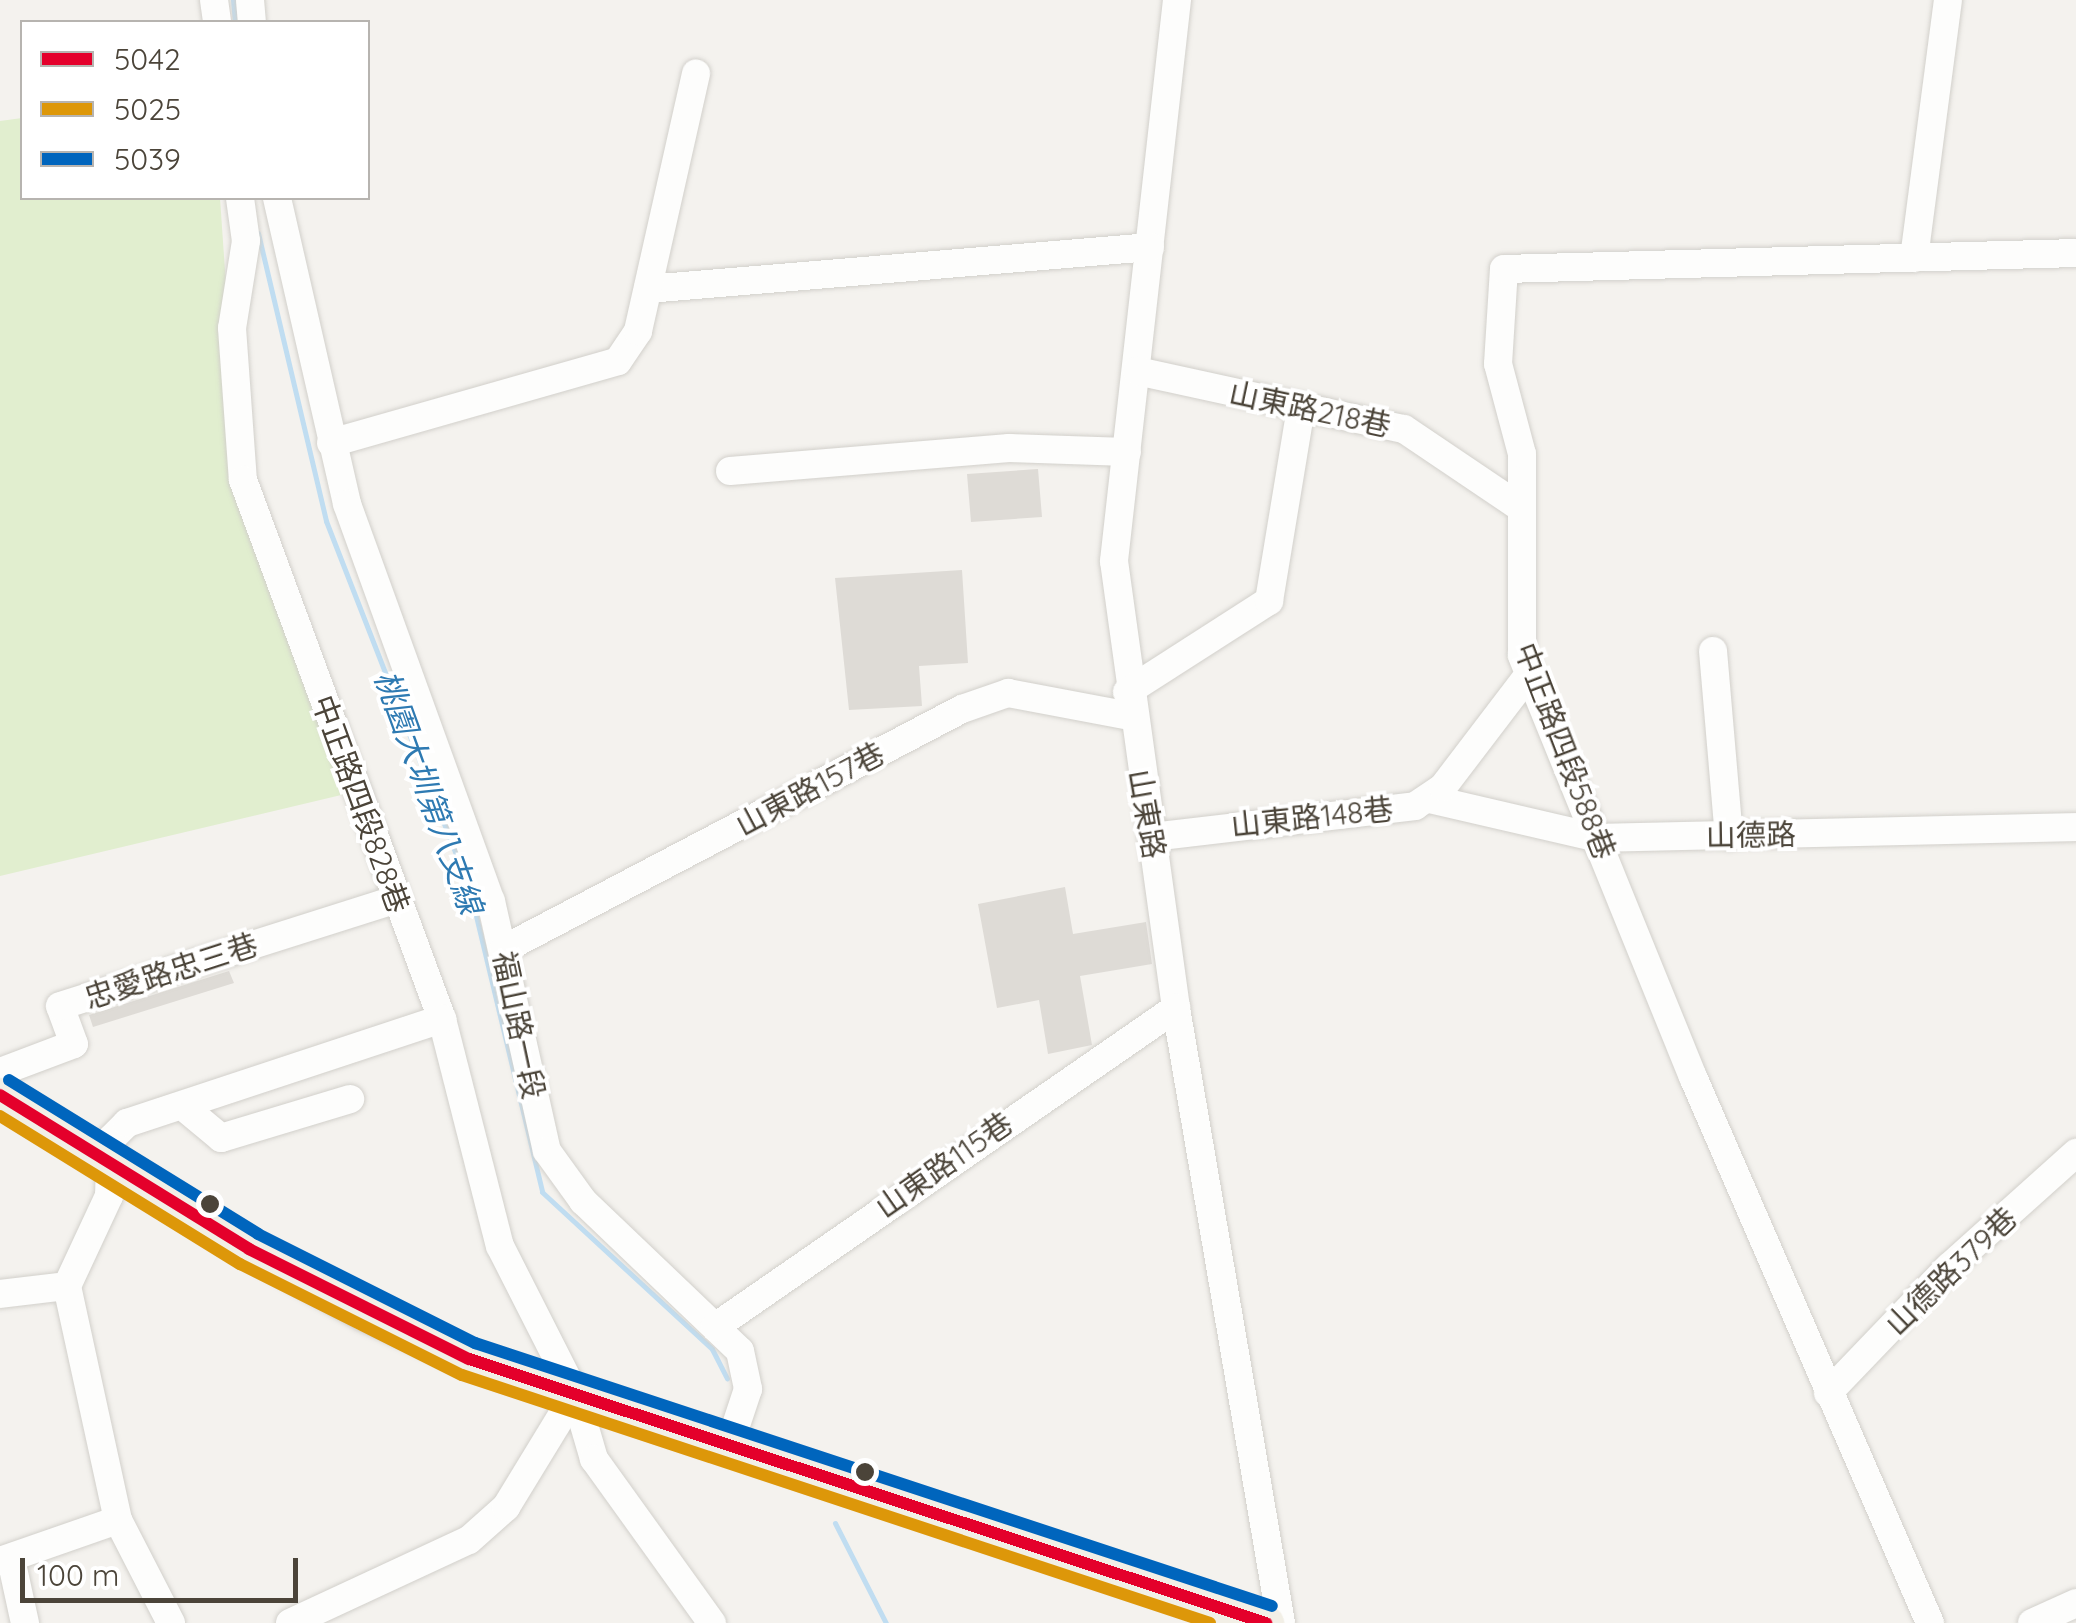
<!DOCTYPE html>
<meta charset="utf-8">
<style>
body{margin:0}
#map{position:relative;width:2076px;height:1623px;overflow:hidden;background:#f4f2ee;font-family:Quicksand,"Noto Sans TC",sans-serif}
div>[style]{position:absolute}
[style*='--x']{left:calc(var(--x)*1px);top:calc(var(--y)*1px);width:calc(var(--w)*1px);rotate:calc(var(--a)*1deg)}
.green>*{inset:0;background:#e1eecf}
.stream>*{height:5px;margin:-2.5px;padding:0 2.5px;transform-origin:2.5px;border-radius:2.5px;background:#c0ddf1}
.building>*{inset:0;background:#dedbd6}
.roads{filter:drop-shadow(0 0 2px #d2d0cb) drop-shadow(0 0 2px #d2d0cb)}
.minor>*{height:28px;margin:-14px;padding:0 14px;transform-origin:14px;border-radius:14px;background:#fdfdfc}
.major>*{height:35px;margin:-17.5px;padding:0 17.5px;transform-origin:17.5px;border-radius:17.5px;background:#f2efe6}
.bus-1>*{height:12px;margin:-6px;padding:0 6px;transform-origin:6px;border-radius:6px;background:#e4002b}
.bus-2>*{height:12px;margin:-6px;padding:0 6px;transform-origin:6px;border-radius:6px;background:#dd9709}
.bus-3>*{height:12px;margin:-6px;padding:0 6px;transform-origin:6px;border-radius:6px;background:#0065bd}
.dots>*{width:28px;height:28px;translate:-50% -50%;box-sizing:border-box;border:5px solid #fff;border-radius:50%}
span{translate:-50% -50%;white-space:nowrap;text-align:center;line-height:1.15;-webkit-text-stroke:8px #fff;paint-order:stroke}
.street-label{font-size:30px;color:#4b4439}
.water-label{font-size:32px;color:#2e7ab2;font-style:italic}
.legend{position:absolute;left:20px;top:20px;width:350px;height:180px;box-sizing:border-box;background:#fff;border:2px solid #b7b4b0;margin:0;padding:12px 18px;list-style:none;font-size:30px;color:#4b4439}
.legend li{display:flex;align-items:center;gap:20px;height:50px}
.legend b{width:50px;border:2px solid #b7b4b0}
.scale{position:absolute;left:20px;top:1558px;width:278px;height:45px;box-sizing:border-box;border:5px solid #4b4439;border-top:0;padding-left:12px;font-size:30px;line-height:35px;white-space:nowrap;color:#4b4439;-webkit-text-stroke:8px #fff;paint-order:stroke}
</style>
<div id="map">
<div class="green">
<i style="clip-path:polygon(22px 118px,22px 198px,220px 198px,237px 445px,358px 791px,0 876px,0 121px)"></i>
</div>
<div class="stream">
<i style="--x:233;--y:0;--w:22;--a:85"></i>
<i style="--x:258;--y:233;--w:296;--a:76.7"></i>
<i style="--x:326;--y:521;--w:397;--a:68.7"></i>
<i style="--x:470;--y:891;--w:309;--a:76.5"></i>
<i style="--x:542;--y:1192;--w:231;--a:42.7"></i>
<i style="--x:712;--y:1349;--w:33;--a:63"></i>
<i style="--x:835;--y:1523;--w:112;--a:63"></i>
</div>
<div class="building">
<i style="clip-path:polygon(1038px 469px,1042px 517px,971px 522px,967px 474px)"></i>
<i style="clip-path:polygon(962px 570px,968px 663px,919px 666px,922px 706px,849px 710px,835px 578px)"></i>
<i style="clip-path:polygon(1065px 887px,1073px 934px,1146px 922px,1152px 964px,1080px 976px,1092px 1045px,1048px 1054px,1039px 1000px,997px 1008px,978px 904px)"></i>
<i style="clip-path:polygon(229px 971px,234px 983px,93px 1027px,89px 1015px)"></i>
</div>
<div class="roads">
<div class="minor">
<i style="--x:214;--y:0;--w:22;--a:82"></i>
<i style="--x:250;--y:0;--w:22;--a:85"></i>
<i style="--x:1177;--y:0;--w:565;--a:96.41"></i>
<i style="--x:1114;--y:561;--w:451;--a:82.1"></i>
<i style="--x:1176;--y:1008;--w:624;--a:80.31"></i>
<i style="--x:240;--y:198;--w:43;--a:82.1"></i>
<i style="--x:246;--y:241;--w:88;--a:99.1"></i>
<i style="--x:232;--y:328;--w:152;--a:85.9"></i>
<i style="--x:243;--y:480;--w:575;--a:69.74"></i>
<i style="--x:442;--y:1019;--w:234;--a:75.7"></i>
<i style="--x:500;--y:1246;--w:166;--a:63.1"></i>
<i style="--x:575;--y:1394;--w:68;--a:73.7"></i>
<i style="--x:594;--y:1459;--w:202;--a:54.3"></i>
<i style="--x:277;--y:198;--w:314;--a:77.1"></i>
<i style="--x:347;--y:504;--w:422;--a:70.1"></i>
<i style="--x:491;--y:901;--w:256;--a:77.4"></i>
<i style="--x:547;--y:1151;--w:62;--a:54.2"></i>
<i style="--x:583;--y:1201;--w:217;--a:43.7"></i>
<i style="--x:740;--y:1351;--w:39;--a:78"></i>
<i style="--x:748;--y:1389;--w:57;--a:108.4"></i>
<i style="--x:1914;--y:258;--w:260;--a:-82.5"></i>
<i style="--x:648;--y:289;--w:504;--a:-4.78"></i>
<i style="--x:1137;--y:371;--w:273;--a:12.3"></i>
<i style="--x:1404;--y:429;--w:141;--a:34"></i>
<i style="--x:331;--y:443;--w:298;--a:-15.9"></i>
<i style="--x:618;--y:361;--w:36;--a:-56"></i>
<i style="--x:638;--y:331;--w:264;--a:-77.3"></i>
<i style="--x:730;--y:471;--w:280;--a:-4.7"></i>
<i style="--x:1009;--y:448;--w:118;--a:1.9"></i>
<i style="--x:1713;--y:651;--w:186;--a:85.1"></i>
<i style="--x:1127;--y:692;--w:169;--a:-32.7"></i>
<i style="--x:1269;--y:601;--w:197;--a:-80.6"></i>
<i style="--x:1430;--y:799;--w:172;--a:13.1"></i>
<i style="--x:1598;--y:838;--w:478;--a:-1.3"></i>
<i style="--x:1152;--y:837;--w:265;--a:-6.7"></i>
<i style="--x:1415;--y:806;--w:34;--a:-34"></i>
<i style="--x:1443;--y:787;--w:143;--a:-52.7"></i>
<i style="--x:504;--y:949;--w:517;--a:-27.66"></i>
<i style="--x:962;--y:709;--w:49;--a:-19.2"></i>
<i style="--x:1008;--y:693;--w:124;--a:10.7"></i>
<i style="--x:0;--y:1072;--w:79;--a:-20.7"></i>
<i style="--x:74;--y:1044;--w:40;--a:-110.2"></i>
<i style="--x:60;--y:1006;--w:354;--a:-17.6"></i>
<i style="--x:185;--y:1108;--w:47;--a:39.8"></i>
<i style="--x:221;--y:1138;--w:135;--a:-16.8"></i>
<i style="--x:0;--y:1294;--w:67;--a:-6.8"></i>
<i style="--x:715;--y:1327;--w:561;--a:-34.68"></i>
<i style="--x:1828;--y:1393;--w:175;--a:-46.2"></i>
<i style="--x:1949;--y:1267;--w:171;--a:-41.9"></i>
<i style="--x:11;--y:1559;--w:66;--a:77.7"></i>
<i style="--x:0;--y:1561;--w:125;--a:-19.2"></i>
<i style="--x:171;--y:1623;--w:116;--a:-117.2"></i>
<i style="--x:118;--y:1520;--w:239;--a:-102.3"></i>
<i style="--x:67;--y:1286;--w:99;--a:-65"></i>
<i style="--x:109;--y:1196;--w:57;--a:-88"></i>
<i style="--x:111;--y:1139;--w:23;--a:-45"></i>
<i style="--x:127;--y:1123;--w:332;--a:-18.3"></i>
<i style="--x:290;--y:1623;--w:197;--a:-24.9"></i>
<i style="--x:469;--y:1540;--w:50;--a:-41.7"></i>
<i style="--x:506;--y:1507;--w:132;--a:-58.6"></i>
<i style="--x:1930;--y:1623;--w:595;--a:-113.46"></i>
<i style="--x:1693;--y:1077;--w:455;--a:-112.1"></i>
<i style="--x:1522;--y:655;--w:201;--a:-90"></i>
<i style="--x:1522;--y:454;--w:93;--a:-104.9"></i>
<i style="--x:1498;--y:364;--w:95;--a:-86.4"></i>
<i style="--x:1504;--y:269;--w:572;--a:-1.6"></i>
<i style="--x:2032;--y:1623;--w:48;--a:-24.4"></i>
</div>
<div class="major">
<i style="--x:0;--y:1095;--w:293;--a:31.7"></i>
<i style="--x:249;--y:1249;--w:132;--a:29.1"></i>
<i style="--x:364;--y:1313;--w:115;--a:23.7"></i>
<i style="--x:469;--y:1359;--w:840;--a:18.33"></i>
</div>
</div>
<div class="bus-1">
<i style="--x:0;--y:1095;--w:293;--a:31.7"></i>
<i style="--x:249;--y:1249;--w:246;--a:26.6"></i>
<i style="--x:469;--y:1359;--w:840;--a:18.33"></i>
</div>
<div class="bus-2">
<i style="--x:0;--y:1116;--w:282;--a:31.7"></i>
<i style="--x:240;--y:1264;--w:248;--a:26.6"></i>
<i style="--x:462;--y:1375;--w:788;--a:18.34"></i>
</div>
<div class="bus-3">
<i style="--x:9;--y:1080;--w:293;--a:31.7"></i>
<i style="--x:258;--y:1234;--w:243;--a:26.7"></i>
<i style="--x:475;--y:1343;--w:839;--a:18.26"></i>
</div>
<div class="dots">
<i style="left:210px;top:1204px;background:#4b4439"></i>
<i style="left:865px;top:1472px;background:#4b4439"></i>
</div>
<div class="street-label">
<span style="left:1310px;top:409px;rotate:12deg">山東路218巷</span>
<span style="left:1565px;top:751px;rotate:69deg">中正路四段588巷</span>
<span style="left:810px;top:789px;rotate:-28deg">山東路157巷</span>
<span style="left:361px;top:804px;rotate:70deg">中正路四段828巷</span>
<span style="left:1147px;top:814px;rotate:80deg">山東路</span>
<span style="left:1312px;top:817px;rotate:-6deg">山東路148巷</span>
<span style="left:1751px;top:835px;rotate:-1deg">山德路</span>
<span style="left:171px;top:971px;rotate:-18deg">忠愛路忠三巷</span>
<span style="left:519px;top:1025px;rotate:78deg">福山路一段</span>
<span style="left:944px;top:1165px;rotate:-35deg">山東路115巷</span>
<span style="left:1951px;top:1271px;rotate:-44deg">山德路379巷</span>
</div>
<div class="water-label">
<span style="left:429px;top:792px;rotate:70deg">桃園大圳第八支線</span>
</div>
<ul class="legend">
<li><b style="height:12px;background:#e4002b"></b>5042</li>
<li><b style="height:12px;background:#dd9709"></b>5025</li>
<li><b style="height:12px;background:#0065bd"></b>5039</li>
</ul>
<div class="scale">100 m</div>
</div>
